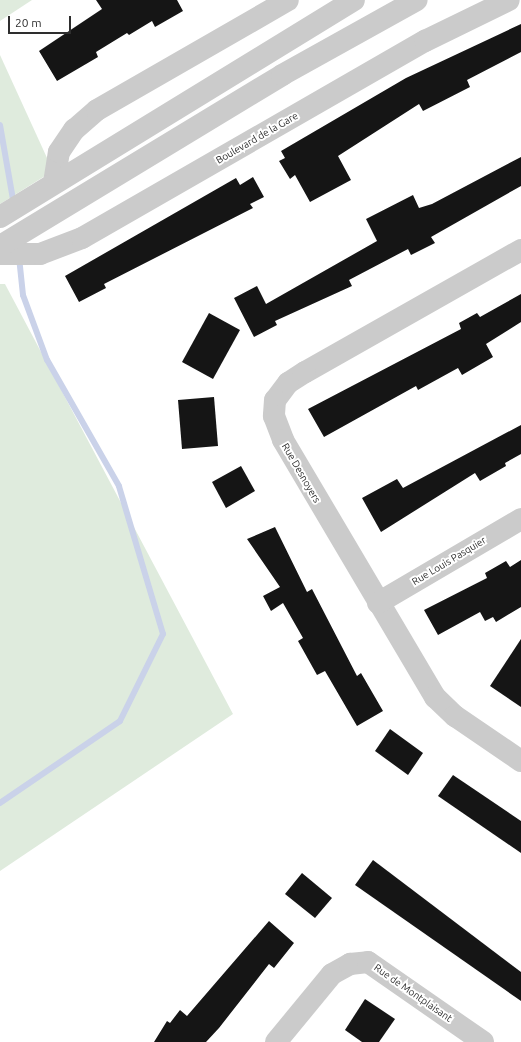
<!DOCTYPE html>
<style>
body{margin:0}
#map{position:relative;width:521px;height:1042px;overflow:hidden;background:#fff;font-family:Ubuntu,sans-serif}
div>[style]{position:absolute}
[style*='--x']{left:calc(var(--x)*1px);top:calc(var(--y)*1px);width:calc(var(--w)*1px);rotate:calc(var(--a)*1deg)}
.green>*{inset:0;background:#dfebdd}
.stream>*{height:6px;margin:-3px;padding:0 3px;transform-origin:3px;border-radius:3px;background:#cad2e9}
.building>*{inset:0;background:#151515}
.minor>*{height:22px;margin:-11px;padding:0 11px;transform-origin:11px;border-radius:11px;background:#cbcbcb}
.tertiary>*{height:22px;margin:-11px;padding:0 11px;transform-origin:11px;border-radius:11px;background:#cbcbcb}
span{translate:-50% -50%;white-space:nowrap;text-align:center;line-height:1.15;-webkit-text-stroke:4px #fff;paint-order:stroke}
.street-label{font-size:10px;color:#2e2e2e}
.scale{position:absolute;left:8px;top:16px;width:63px;height:18px;box-sizing:border-box;border:2px solid #2e2e2e;border-top:0;padding-left:5px;font-size:12px;line-height:14px;white-space:nowrap;color:#2e2e2e;-webkit-text-stroke:3px #fff;paint-order:stroke}
</style>
<div id="map">
<div class="green">
<i style="clip-path:polygon(0 0,32px 0,0 21px)"></i>
<i style="clip-path:polygon(0 55px,53px 171px,0 204px)"></i>
<i style="clip-path:polygon(0 284px,5px 284px,233px 714px,0 871px)"></i>
</div>
<div class="stream">
<i style="--x:0;--y:125;--w:81;--a:80.1"></i>
<i style="--x:0;--y:803;--w:145;--a:-34.3"></i>
<i style="--x:120;--y:721;--w:97;--a:-63.7"></i>
<i style="--x:163;--y:634;--w:154;--a:-106.6"></i>
<i style="--x:119;--y:486;--w:145;--a:-119.7"></i>
<i style="--x:47;--y:360;--w:69;--a:-110.3"></i>
<i style="--x:23;--y:295;--w:37;--a:-96"></i>
</div>
<div class="building">
<i style="clip-path:polygon(96px 0,177px 0,183px 11px,155px 27px,152px 21px,129px 35px,127px 33px,96px 52px,98px 57px,57px 81px,39px 51px,102px 9px)"></i>
<i style="clip-path:polygon(521px 24px,521px 52px,467px 80px,470px 87px,423px 111px,419px 104px,338px 156px,351px 180px,310px 202px,295px 175px,290px 179px,279px 161px,285px 158px,281px 151px,406px 78px)"></i>
<i style="clip-path:polygon(521px 157px,521px 186px,431px 237px,435px 243px,411px 255px,408px 249px,349px 280px,352px 286px,275px 321px,277px 325px,254px 337px,234px 298px,257px 286px,266px 304px,377px 241px,366px 219px,413px 195px,419px 208px,432px 204px)"></i>
<i style="clip-path:polygon(253px 177px,264px 197px,250px 204px,253px 208px,104px 284px,106px 288px,79px 302px,65px 276px,236px 178px,240px 185px)"></i>
<i style="clip-path:polygon(521px 294px,521px 322px,486px 344px,493px 357px,462px 375px,458px 368px,418px 390px,416px 386px,324px 437px,308px 409px,461px 329px,459px 323px,477px 313px,480px 317px)"></i>
<i style="clip-path:polygon(209px 313px,240px 330px,213px 379px,182px 362px)"></i>
<i style="clip-path:polygon(214px 397px,218px 446px,182px 449px,178px 400px)"></i>
<i style="clip-path:polygon(521px 425px,521px 454px,505px 463px,506px 466px,480px 481px,475px 473px,381px 532px,362px 498px,397px 479px,403px 488px)"></i>
<i style="clip-path:polygon(241px 466px,255px 491px,226px 508px,212px 482px)"></i>
<i style="clip-path:polygon(275px 527px,307px 592px,312px 589px,357px 676px,361px 673px,383px 711px,357px 726px,325px 671px,317px 675px,298px 641px,303px 638px,283px 603px,271px 611px,263px 596px,280px 587px,247px 539px)"></i>
<i style="clip-path:polygon(521px 560px,521px 607px,496px 622px,493px 617px,485px 621px,480px 612px,438px 635px,424px 610px,487px 578px,485px 573px,506px 561px,510px 567px)"></i>
<i style="clip-path:polygon(521px 639px,521px 707px,490px 686px)"></i>
<i style="clip-path:polygon(390px 729px,423px 753px,408px 775px,375px 751px)"></i>
<i style="clip-path:polygon(453px 775px,521px 821px,521px 853px,438px 796px)"></i>
<i style="clip-path:polygon(373px 860px,521px 972px,521px 1001px,355px 885px)"></i>
<i style="clip-path:polygon(302px 873px,332px 898px,315px 918px,285px 894px)"></i>
<i style="clip-path:polygon(269px 921px,294px 943px,274px 968px,269px 964px,219px 1028px,206px 1042px,154px 1042px,167px 1021px,170px 1023px,180px 1010px,187px 1016px)"></i>
<i style="clip-path:polygon(365px 999px,395px 1019px,379px 1042px,362px 1042px,345px 1030px)"></i>
</div>
<div class="minor">
<i style="--x:54;--y:183;--w:31;--a:-81"></i>
<i style="--x:59;--y:152;--w:27;--a:-56"></i>
<i style="--x:74;--y:130;--w:30;--a:-41"></i>
<i style="--x:97;--y:110;--w:220;--a:-29.9"></i>
<i style="--x:521;--y:250;--w:248;--a:150.5"></i>
<i style="--x:305;--y:372;--w:20;--a:147"></i>
<i style="--x:288;--y:383;--w:21;--a:127"></i>
<i style="--x:275;--y:400;--w:16;--a:94"></i>
<i style="--x:274;--y:416;--w:26;--a:69"></i>
<i style="--x:283;--y:440;--w:299;--a:59.4"></i>
<i style="--x:435;--y:697;--w:28;--a:44"></i>
<i style="--x:455;--y:716;--w:80;--a:34.3"></i>
<i style="--x:0;--y:254;--w:40;--a:0"></i>
<i style="--x:40;--y:254;--w:45;--a:-20.9"></i>
<i style="--x:82;--y:238;--w:396;--a:-29.9"></i>
<i style="--x:425;--y:41;--w:93;--a:-26"></i>
<i style="--x:378;--y:603;--w:166;--a:-30.4"></i>
<i style="--x:276;--y:1042;--w:88;--a:-50.5"></i>
<i style="--x:332;--y:974;--w:21;--a:-29"></i>
<i style="--x:350;--y:964;--w:18;--a:-6"></i>
<i style="--x:368;--y:962;--w:140;--a:34.8"></i>
</div>
<div class="tertiary">
<i style="--x:0;--y:217;--w:415;--a:-31.5"></i>
<i style="--x:0;--y:246;--w:330;--a:-31.2"></i>
<i style="--x:282;--y:75;--w:154;--a:-29.1"></i>
</div>
<div class="street-label">
<span style="left:257px;top:138px;rotate:-30deg">Boulevard de la Gare</span>
<span style="left:301px;top:473px;rotate:60deg">Rue Desnoyers</span>
<span style="left:449px;top:561px;rotate:-31deg">Rue Louis Pasquier</span>
<span style="left:413px;top:993px;rotate:35deg">Rue de Montplaisant</span>
</div>
<div class="scale">20 m</div>
</div>
